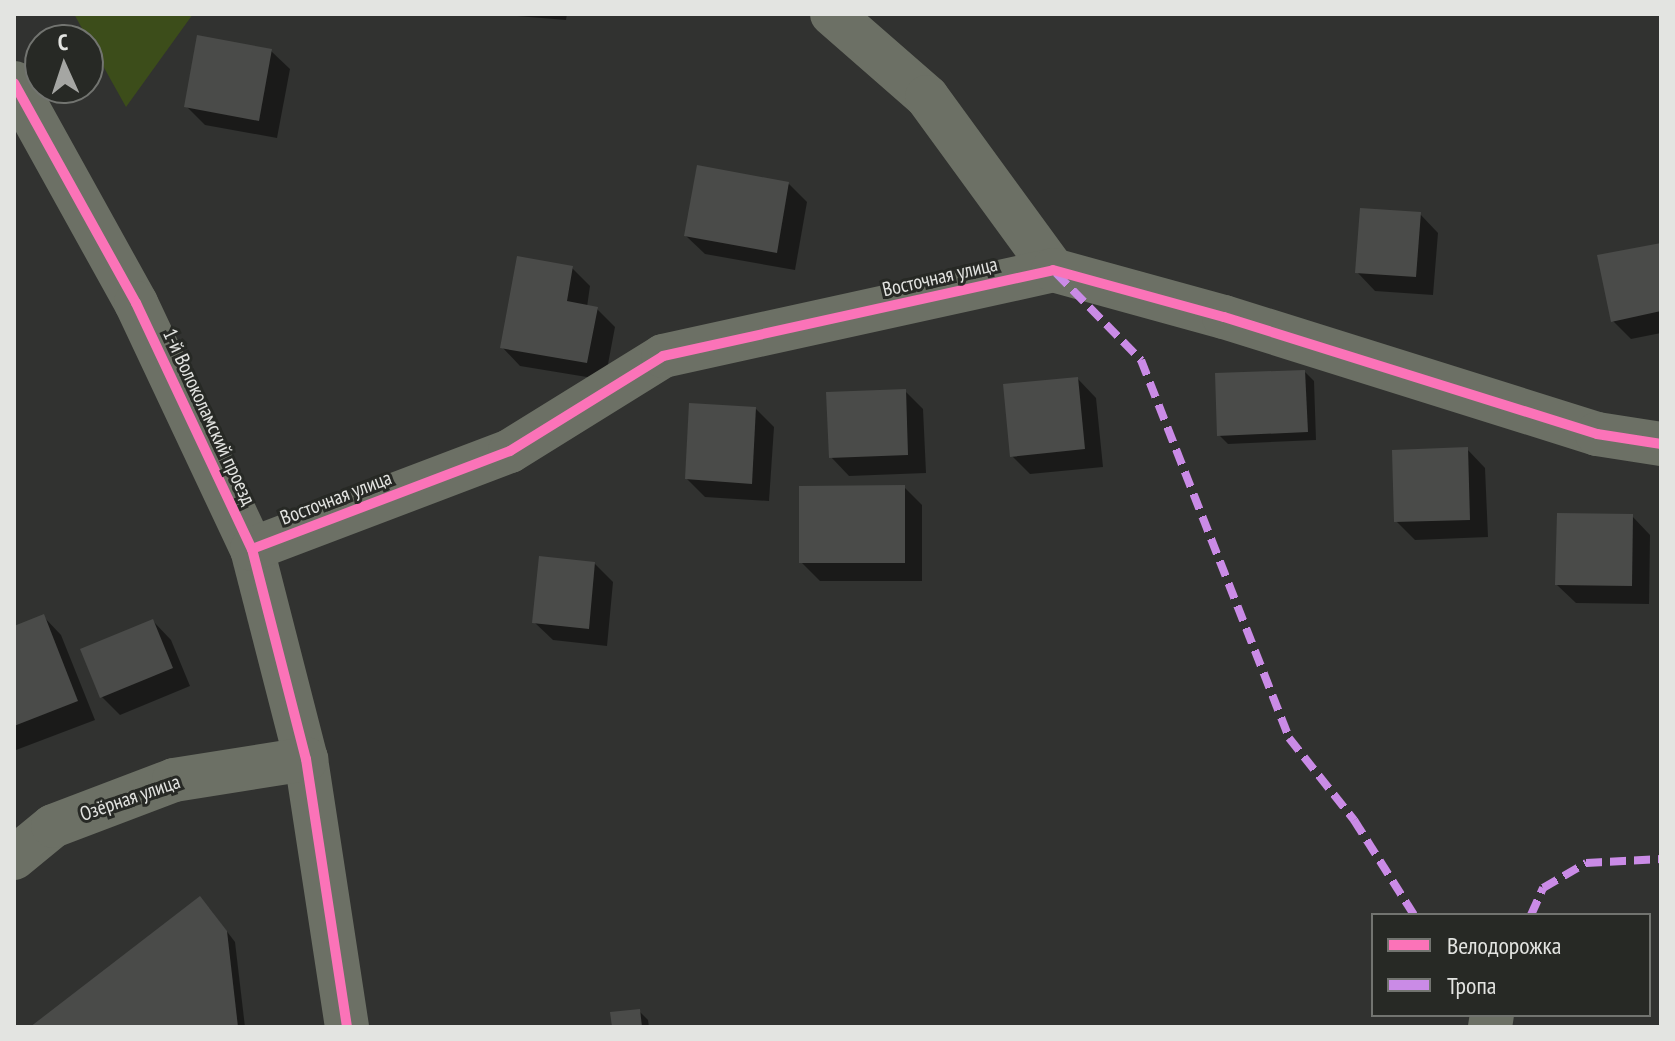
<!DOCTYPE html>
<meta charset="utf-8">
<style>
body{margin:0}
#map{position:relative;width:1675px;height:1041px;overflow:hidden;background:#313230;font-family:"PT Sans Narrow",sans-serif}
div>[style]{position:absolute}
[style*='--x']{left:calc(var(--x)*1px);top:calc(var(--y)*1px);width:calc(var(--w)*1px);rotate:calc(var(--a)*1deg)}
.green>*{inset:0;background:#3c4d1a}
.shadow>*{inset:0;background:#0007}
.building>*{inset:0;background:#4a4b49}
.minor>*{height:44px;margin:-22px;padding:0 22px;transform-origin:22px;border-radius:22px;background:#6c7065}
.quiet>*{height:8px;margin-top:-4px;transform-origin:0;background:repeating-linear-gradient(90deg,#ca8be6 0 16px,transparent 0 24px)}
.cycleway>*{height:10px;margin:-5px;padding:0 5px;transform-origin:5px;border-radius:5px;background:#fb73b8}
span{translate:-50% -50%;white-space:nowrap;text-align:center;line-height:1.15;-webkit-text-stroke:6px #272925;paint-order:stroke}
.street-label{font-size:20px;color:#e3e4e1}
.frame{position:absolute;inset:0;border:16px solid #e3e4e1;pointer-events:none}
.legend{position:absolute;left:1371px;top:913px;width:280px;height:104px;box-sizing:border-box;background:#272925;border:2px solid #727470;margin:0;padding:10px 14px;list-style:none;font-size:24px;color:#e3e4e1}
.legend li{display:flex;align-items:center;gap:16px;height:40px}
.legend b{width:40px;border:2px solid #727470}
.north{position:absolute;left:24px;top:24px;width:80px;height:80px;box-sizing:border-box;background:#272925;border:2px solid #727470;border-radius:50%;rotate:357deg;font-size:22px;font-weight:700;line-height:32px;text-align:center;color:#e3e4e1}
.north::after{content:'';display:block;margin:auto;width:28px;height:36px;background:#a5a6a3;clip-path:polygon(50% 0,100% 100%,50% 72%,0 100%)}
</style>
<div id="map">
<div class="green">
<i style="clip-path:polygon(74px 14px,193px 14px,126px 107px)"></i>
</div>
<div class="shadow">
<i style="clip-path:polygon(493px 14px,567px 14px,566px 20px)"></i>
<i style="clip-path:polygon(271px 51px,290px 69px,277px 138px,205px 125px,186px 106px)"></i>
<i style="clip-path:polygon(789px 184px,807px 202px,795px 270px,705px 254px,686px 236px)"></i>
<i style="clip-path:polygon(1420px 214px,1438px 233px,1433px 295px,1375px 291px,1357px 272px)"></i>
<i style="clip-path:polygon(1661px 245px,1661px 333px,1631px 339px,1613px 321px)"></i>
<i style="clip-path:polygon(572px 268px,590px 286px,587px 307px,597px 309px,615px 327px,605px 380px,520px 366px,502px 347px)"></i>
<i style="clip-path:polygon(1305px 372px,1314px 381px,1316px 440px,1228px 444px,1219px 435px)"></i>
<i style="clip-path:polygon(1078px 379px,1096px 398px,1103px 467px,1030px 474px,1012px 456px)"></i>
<i style="clip-path:polygon(905px 391px,923px 409px,926px 473px,849px 476px,831px 457px)"></i>
<i style="clip-path:polygon(756px 409px,774px 427px,769px 501px,705px 497px,687px 479px)"></i>
<i style="clip-path:polygon(1467px 449px,1485px 468px,1488px 537px,1415px 540px,1396px 521px)"></i>
<i style="clip-path:polygon(904px 487px,922px 505px,922px 581px,820px 581px,801px 562px)"></i>
<i style="clip-path:polygon(1632px 516px,1650px 535px,1649px 604px,1576px 603px,1557px 585px)"></i>
<i style="clip-path:polygon(594px 563px,613px 582px,607px 646px,553px 640px,534px 622px)"></i>
<i style="clip-path:polygon(43px 616px,61px 635px,95px 720px,16px 750px,14px 628px)"></i>
<i style="clip-path:polygon(153px 621px,171px 640px,190px 686px,120px 715px,101px 696px)"></i>
<i style="clip-path:polygon(209px 908px,235px 942px,245px 1027px,33px 1027px)"></i>
<i style="clip-path:polygon(639px 1011px,648px 1020px,649px 1027px,614px 1027px)"></i>
</div>
<div class="building">
<i style="clip-path:polygon(197px 35px,272px 49px,259px 121px,184px 107px)"></i>
<i style="clip-path:polygon(697px 165px,789px 182px,777px 253px,684px 236px)"></i>
<i style="clip-path:polygon(1360px 208px,1421px 212px,1416px 277px,1355px 273px)"></i>
<i style="clip-path:polygon(1661px 243px,1661px 311px,1611px 322px,1597px 255px)"></i>
<i style="clip-path:polygon(517px 256px,573px 266px,567px 301px,598px 307px,587px 363px,500px 348px)"></i>
<i style="clip-path:polygon(1305px 370px,1308px 432px,1217px 436px,1215px 373px)"></i>
<i style="clip-path:polygon(1078px 377px,1085px 449px,1010px 457px,1003px 384px)"></i>
<i style="clip-path:polygon(906px 389px,908px 455px,829px 458px,826px 392px)"></i>
<i style="clip-path:polygon(689px 403px,756px 407px,752px 484px,685px 479px)"></i>
<i style="clip-path:polygon(1468px 447px,1470px 520px,1394px 522px,1392px 450px)"></i>
<i style="clip-path:polygon(905px 485px,905px 563px,799px 563px,799px 486px)"></i>
<i style="clip-path:polygon(1557px 513px,1633px 514px,1632px 586px,1555px 585px)"></i>
<i style="clip-path:polygon(539px 556px,595px 562px,589px 629px,532px 623px)"></i>
<i style="clip-path:polygon(44px 614px,78px 701px,14px 726px,14px 626px)"></i>
<i style="clip-path:polygon(153px 619px,173px 668px,100px 698px,80px 649px)"></i>
<i style="clip-path:polygon(200px 896px,227px 931px,238px 1027px,30px 1027px)"></i>
<i style="clip-path:polygon(640px 1009px,642px 1027px,612px 1027px,610px 1012px)"></i>
</div>
<div class="minor">
<i style="--x:832;--y:14;--w:126;--a:41.1"></i>
<i style="--x:927;--y:97;--w:214;--a:53.9"></i>
<i style="--x:14;--y:83;--w:252;--a:61"></i>
<i style="--x:136;--y:303;--w:272;--a:64.8"></i>
<i style="--x:252;--y:549;--w:217;--a:75.6"></i>
<i style="--x:306;--y:759;--w:271;--a:81.3"></i>
<i style="--x:252;--y:549;--w:276;--a:-20.8"></i>
<i style="--x:510;--y:451;--w:180;--a:-31.8"></i>
<i style="--x:663;--y:356;--w:399;--a:-12.4"></i>
<i style="--x:1053;--y:270;--w:177;--a:15.4"></i>
<i style="--x:1224;--y:317;--w:391;--a:17.4"></i>
<i style="--x:1597;--y:434;--w:65;--a:8.9"></i>
<i style="--x:14;--y:858;--w:50;--a:-39.4"></i>
<i style="--x:53;--y:826;--w:129;--a:-20.8"></i>
<i style="--x:174;--y:780;--w:134;--a:-9"></i>
<i style="--x:1490;--y:1027;--w:12;--a:-81"></i>
</div>
<div class="quiet">
<i style="--x:1056;--y:273;--w:122;--a:45.7"></i>
<i style="--x:1141;--y:360;--w:406;--a:68.6"></i>
<i style="--x:1289;--y:738;--w:105;--a:51.6"></i>
<i style="--x:1354;--y:820;--w:112;--a:57.7"></i>
<i style="--x:1531;--y:915;--w:30;--a:-66"></i>
<i style="--x:1543;--y:888;--w:50;--a:-30.2"></i>
<i style="--x:1586;--y:863;--w:75;--a:-3.1"></i>
</div>
<div class="cycleway">
<i style="--x:14;--y:83;--w:252;--a:61"></i>
<i style="--x:136;--y:303;--w:272;--a:64.8"></i>
<i style="--x:252;--y:549;--w:217;--a:75.6"></i>
<i style="--x:306;--y:759;--w:271;--a:81.3"></i>
<i style="--x:252;--y:549;--w:276;--a:-20.8"></i>
<i style="--x:510;--y:451;--w:180;--a:-31.8"></i>
<i style="--x:663;--y:356;--w:399;--a:-12.4"></i>
<i style="--x:1053;--y:270;--w:177;--a:15.4"></i>
<i style="--x:1224;--y:317;--w:391;--a:17.4"></i>
<i style="--x:1597;--y:434;--w:65;--a:8.9"></i>
</div>
<div class="street-label">
<span style="left:940px;top:277px;rotate:-13deg">Восточная улица</span>
<span style="left:209px;top:417px;rotate:65deg">1-й Волоколамский проезд</span>
<span style="left:336px;top:498px;rotate:-21deg">Восточная улица</span>
<span style="left:130px;top:798px;rotate:-19deg">Озёрная улица</span>
</div>
<div class="frame"></div>
<ul class="legend">
<li><b style="height:10px;background:#fb73b8"></b>Велодорожка</li>
<li><b style="height:10px;background:#ca8be6"></b>Тропа</li>
</ul>
<div class="north">С</div>
</div>
